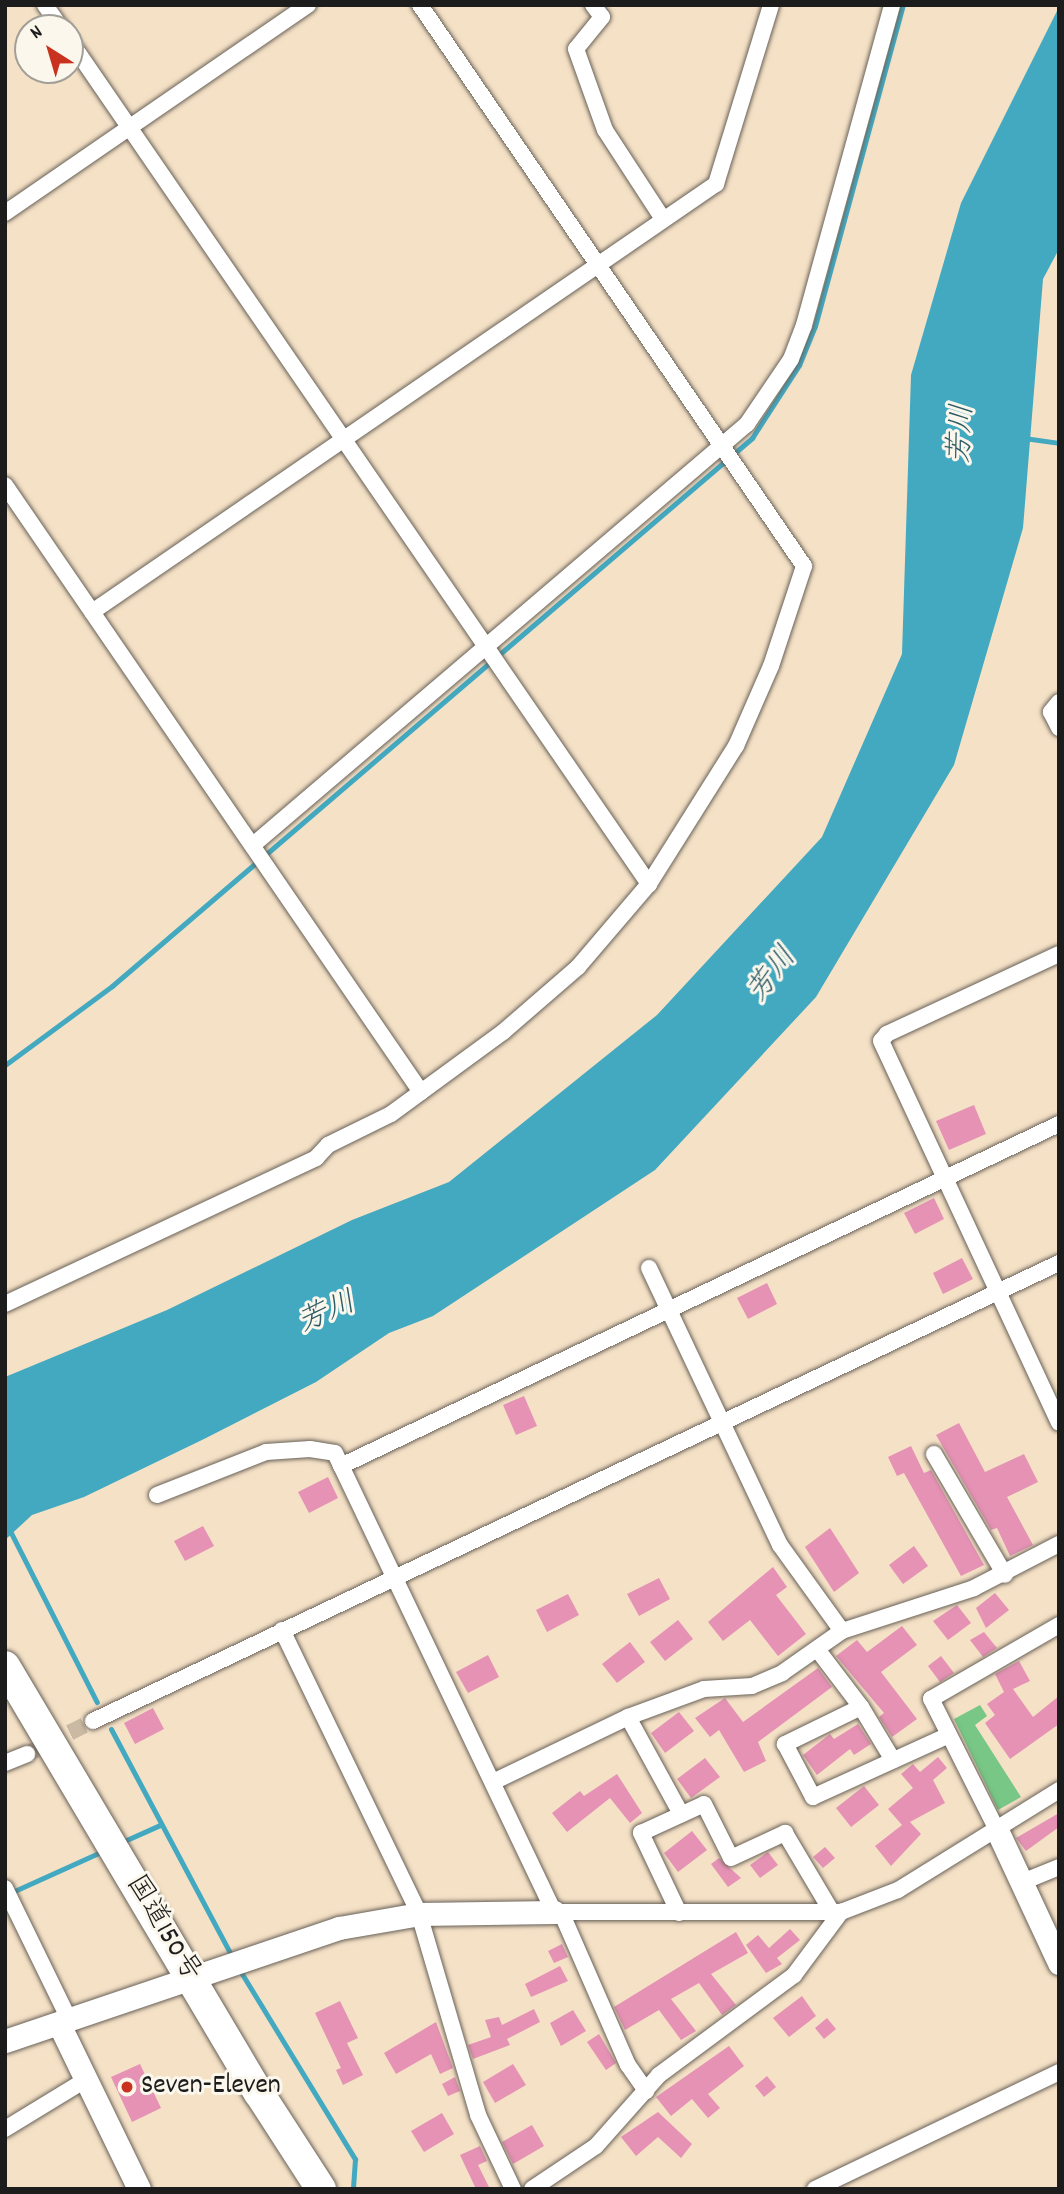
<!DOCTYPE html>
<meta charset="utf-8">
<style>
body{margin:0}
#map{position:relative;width:1064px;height:2194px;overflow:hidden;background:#f5e1c6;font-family:Dekko,"Klee One",sans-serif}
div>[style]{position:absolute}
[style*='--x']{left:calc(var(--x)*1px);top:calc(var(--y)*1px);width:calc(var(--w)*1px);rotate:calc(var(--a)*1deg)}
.green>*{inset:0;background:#78c787}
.water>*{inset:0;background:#42a9c1}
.stream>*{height:5px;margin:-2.5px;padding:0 2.5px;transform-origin:2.5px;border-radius:2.5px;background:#42a9c1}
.building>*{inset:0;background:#e592b5}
.street-tunnel>*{height:16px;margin-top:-8px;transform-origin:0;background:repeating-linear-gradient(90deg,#cabaa4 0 16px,transparent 0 24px)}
.roads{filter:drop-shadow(0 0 2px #686158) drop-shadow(0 0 2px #686158)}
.street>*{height:16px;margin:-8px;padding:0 8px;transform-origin:8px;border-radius:8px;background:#fff}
.secondary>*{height:23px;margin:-11.5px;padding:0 11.5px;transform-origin:11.5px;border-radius:11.5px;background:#fff}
.highway>*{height:30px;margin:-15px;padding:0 15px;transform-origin:15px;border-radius:15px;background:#fff}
.dots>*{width:19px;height:19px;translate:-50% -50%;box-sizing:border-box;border:4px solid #fbf7ec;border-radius:50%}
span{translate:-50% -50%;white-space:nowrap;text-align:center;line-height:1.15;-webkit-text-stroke:6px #fbf7ec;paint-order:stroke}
.street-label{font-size:28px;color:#1c1c1c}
.poi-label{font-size:28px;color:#1c1c1c}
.left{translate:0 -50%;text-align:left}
.water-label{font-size:30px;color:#2d5b66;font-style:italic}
.frame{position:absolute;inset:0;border:7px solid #1c1c1c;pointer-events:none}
.north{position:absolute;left:14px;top:14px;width:70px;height:70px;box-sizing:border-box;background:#fbf7ec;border:2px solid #a29f99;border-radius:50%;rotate:323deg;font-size:19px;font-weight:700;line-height:28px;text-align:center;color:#1c1c1c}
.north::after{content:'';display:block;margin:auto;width:24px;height:32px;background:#c8321e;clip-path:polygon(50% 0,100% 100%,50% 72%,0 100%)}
</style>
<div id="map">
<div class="green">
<i style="clip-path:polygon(980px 1705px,987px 1716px,975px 1725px,1021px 1797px,998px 1810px,954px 1719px)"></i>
</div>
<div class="water">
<i style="clip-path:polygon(1059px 7px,1059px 249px,1043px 279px,1023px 528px,954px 765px,816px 997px,655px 1170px,433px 1316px,389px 1333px,316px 1382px,204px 1439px,84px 1497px,32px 1515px,5px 1540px,5px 1377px,167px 1310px,352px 1220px,449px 1182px,657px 1015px,822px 837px,902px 654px,911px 375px,961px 203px)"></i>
</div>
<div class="stream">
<i style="--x:1024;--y:438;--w:35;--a:8"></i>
<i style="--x:5;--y:1065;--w:133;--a:-36.4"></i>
<i style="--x:112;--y:986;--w:843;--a:-40.57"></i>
<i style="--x:752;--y:438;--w:87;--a:-57.2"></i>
<i style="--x:799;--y:365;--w:42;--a:-67.7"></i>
<i style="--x:815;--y:326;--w:333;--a:-74.7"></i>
<i style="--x:5;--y:1521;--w:203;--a:63.1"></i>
<i style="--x:111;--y:1729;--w:259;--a:62"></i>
<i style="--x:122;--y:1842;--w:42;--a:-24.1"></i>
<i style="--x:10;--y:1893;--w:102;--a:-24.3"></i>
<i style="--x:239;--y:1969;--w:223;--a:58.6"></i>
<i style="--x:355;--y:2159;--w:30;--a:94"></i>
</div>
<div class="building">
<i style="clip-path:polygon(974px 1105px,986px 1134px,949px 1150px,936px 1121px)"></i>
<i style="clip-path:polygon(934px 1198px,944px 1219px,915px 1234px,904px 1213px)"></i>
<i style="clip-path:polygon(962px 1258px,973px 1279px,943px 1294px,933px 1273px)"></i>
<i style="clip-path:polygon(767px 1283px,777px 1304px,748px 1319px,737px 1298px)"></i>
<i style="clip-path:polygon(524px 1396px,537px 1426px,516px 1435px,503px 1405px)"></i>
<i style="clip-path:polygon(959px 1423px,985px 1472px,1024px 1454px,1038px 1482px,1007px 1497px,1033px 1545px,1010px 1556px,997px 1528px,991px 1530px,936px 1435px)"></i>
<i style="clip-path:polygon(911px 1446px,924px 1473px,931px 1470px,984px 1565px,961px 1576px,904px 1473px,897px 1476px,888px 1457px)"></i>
<i style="clip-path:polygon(328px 1477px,338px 1498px,309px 1513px,298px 1492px)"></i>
<i style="clip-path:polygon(203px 1526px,214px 1546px,185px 1561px,174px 1541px)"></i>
<i style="clip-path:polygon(830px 1528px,859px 1573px,834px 1592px,805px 1547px)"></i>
<i style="clip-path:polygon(914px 1546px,928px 1566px,903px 1584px,889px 1565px)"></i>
<i style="clip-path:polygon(773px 1567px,787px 1587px,776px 1595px,806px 1634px,778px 1656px,750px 1620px,723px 1641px,708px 1622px)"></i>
<i style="clip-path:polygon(659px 1578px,670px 1599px,639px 1616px,627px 1594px)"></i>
<i style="clip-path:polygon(995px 1593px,1009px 1610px,986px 1628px,976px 1608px)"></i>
<i style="clip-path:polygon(568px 1594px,579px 1615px,547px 1632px,536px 1610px)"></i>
<i style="clip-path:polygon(957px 1605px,971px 1623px,948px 1640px,933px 1621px)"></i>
<i style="clip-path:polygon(678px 1620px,693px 1639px,665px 1661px,650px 1642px)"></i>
<i style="clip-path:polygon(902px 1626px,917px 1645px,881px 1672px,917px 1719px,892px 1737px,879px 1717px,884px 1713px,836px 1656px,857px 1640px,867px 1652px)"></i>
<i style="clip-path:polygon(984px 1632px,997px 1648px,983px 1657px,970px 1640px)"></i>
<i style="clip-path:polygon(630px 1642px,645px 1662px,617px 1683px,602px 1664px)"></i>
<i style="clip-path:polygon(488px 1655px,499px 1677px,468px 1693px,456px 1672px)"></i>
<i style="clip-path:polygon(941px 1656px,954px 1673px,940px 1682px,928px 1666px)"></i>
<i style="clip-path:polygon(1019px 1661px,1030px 1681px,1013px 1689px,1033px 1717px,1059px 1696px,1059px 1724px,1010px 1759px,985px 1723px,995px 1715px,987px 1704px,1004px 1692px,995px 1674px)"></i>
<i style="clip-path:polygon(818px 1668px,832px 1687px,758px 1742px,766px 1761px,744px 1772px,719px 1730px,710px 1737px,695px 1718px,725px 1698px,743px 1722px)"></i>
<i style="clip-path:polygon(153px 1708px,164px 1729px,135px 1744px,124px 1723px)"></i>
<i style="clip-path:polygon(679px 1712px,694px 1731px,665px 1753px,651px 1733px)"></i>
<i style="clip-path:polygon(858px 1724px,871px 1744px,854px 1755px,850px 1749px,817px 1775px,803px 1755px,830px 1734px,834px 1739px)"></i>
<i style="clip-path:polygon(938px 1757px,947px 1768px,933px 1780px,945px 1803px,910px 1822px,921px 1834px,891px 1866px,875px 1846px,902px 1825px,888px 1809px,913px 1788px,901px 1774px,913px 1764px,920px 1772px)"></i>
<i style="clip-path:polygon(705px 1758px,720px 1777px,691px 1798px,677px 1779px)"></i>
<i style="clip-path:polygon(617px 1774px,642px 1813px,630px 1823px,610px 1798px,567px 1832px,552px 1813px,580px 1791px,584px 1796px)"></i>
<i style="clip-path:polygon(864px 1786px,879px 1805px,851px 1827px,836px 1808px)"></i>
<i style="clip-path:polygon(1059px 1813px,1059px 1827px,1026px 1851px,1016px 1838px)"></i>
<i style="clip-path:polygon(692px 1831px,707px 1850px,678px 1872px,664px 1853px)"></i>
<i style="clip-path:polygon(825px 1847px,835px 1858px,823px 1868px,813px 1857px)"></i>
<i style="clip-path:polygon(768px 1852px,778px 1865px,760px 1878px,750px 1865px)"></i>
<i style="clip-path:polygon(719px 1858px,741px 1878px,728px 1887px,711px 1864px)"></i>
<i style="clip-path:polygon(790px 1929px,800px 1940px,777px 1958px,782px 1964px,766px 1973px,746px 1945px,758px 1935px,769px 1948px)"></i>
<i style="clip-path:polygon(736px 1932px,748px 1953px,711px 1974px,736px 2005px,722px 2015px,699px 1983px,671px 1999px,696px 2031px,681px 2040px,659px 2010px,625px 2030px,614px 2007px)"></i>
<i style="clip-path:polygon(562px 1944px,568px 1957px,554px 1963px,548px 1951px)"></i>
<i style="clip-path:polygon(560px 1966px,568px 1981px,531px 1997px,525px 1984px)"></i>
<i style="clip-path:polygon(802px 1996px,816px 2016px,789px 2037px,773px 2018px)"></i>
<i style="clip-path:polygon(340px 2001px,358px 2038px,347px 2043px,363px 2075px,343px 2085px,336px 2070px,341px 2068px,315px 2013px)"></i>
<i style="clip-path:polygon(534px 2009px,540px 2022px,507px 2039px,510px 2045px,473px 2059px,468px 2045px,491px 2037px,485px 2020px,499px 2017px,502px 2025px)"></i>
<i style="clip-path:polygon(573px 2010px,586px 2031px,561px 2046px,550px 2023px)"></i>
<i style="clip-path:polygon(827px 2018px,836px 2029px,824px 2039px,815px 2028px)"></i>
<i style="clip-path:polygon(436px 2022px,453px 2068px,440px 2074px,431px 2054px,396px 2074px,384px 2053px)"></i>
<i style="clip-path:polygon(599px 2034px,616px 2063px,606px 2070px,587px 2042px)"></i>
<i style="clip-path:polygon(729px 2046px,744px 2066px,708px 2094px,720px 2108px,708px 2118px,692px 2099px,671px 2116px,656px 2097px)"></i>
<i style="clip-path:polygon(140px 2064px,161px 2108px,132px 2122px,111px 2077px)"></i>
<i style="clip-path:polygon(513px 2064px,526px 2085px,495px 2103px,483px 2082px)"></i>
<i style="clip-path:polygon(767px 2076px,776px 2087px,764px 2097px,755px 2086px)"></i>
<i style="clip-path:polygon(455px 2077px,460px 2091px,448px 2096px,442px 2084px)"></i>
<i style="clip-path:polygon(658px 2112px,692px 2144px,681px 2158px,658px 2137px,636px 2156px,621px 2137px)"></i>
<i style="clip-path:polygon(442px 2113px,454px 2134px,424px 2152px,411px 2131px)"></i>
<i style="clip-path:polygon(532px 2125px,544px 2146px,513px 2164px,502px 2142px)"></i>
<i style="clip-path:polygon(480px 2146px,487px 2161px,478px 2165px,490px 2189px,476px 2189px,460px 2155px)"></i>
</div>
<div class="street-tunnel">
<i style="--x:27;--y:1754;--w:74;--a:-26.6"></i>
</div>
<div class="roads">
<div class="street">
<i style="--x:45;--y:5;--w:28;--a:55"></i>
<i style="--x:593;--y:5;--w:15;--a:53"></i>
<i style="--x:602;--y:17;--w:41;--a:129.1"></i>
<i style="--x:576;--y:49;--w:86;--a:70.3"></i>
<i style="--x:605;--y:130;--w:106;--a:56.9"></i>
<i style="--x:70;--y:41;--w:1023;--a:55.52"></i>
<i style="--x:5;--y:213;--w:368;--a:-34.5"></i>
<i style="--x:5;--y:485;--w:736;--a:55.58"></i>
<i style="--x:92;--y:612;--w:757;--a:-34.45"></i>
<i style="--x:716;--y:184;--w:187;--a:-72.9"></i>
<i style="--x:1059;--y:702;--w:13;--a:129"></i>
<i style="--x:1051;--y:712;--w:18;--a:63"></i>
<i style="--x:253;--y:845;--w:649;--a:-40.44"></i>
<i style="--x:747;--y:424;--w:78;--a:-55.9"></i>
<i style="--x:791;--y:359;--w:36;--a:-69"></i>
<i style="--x:804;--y:325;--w:332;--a:-74.6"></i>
<i style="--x:1059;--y:954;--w:190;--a:155.1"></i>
<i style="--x:887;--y:1034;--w:9;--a:131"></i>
<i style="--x:881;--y:1041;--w:421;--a:65"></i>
<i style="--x:649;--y:1268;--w:306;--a:64.7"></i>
<i style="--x:780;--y:1545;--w:106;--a:54.2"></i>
<i style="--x:5;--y:1304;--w:344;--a:-25.1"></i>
<i style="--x:316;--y:1158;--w:18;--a:-47"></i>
<i style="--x:328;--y:1145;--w:70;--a:-26.2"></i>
<i style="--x:391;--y:1114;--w:139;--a:-36.2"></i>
<i style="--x:503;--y:1032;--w:99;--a:-40.9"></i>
<i style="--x:578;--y:967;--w:109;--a:-49.5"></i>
<i style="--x:649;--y:884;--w:163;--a:-57.8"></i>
<i style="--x:736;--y:746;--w:87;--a:-66.4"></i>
<i style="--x:771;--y:666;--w:105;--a:-71.7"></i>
<i style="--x:804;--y:566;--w:680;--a:-124.39"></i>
<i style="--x:934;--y:1454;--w:140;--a:59.6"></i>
<i style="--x:341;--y:1466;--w:795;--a:-25.47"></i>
<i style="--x:157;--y:1495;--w:117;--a:-21.5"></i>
<i style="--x:266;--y:1452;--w:44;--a:-3.9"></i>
<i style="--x:310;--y:1449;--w:25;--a:9"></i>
<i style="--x:335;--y:1453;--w:509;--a:64.49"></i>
<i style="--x:554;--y:1912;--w:287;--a:0"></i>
<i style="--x:841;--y:1912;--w:61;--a:-21.1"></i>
<i style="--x:898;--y:1890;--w:190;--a:-31.8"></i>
<i style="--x:282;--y:1630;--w:315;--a:64.2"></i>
<i style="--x:419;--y:1914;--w:209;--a:73.6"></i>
<i style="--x:478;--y:2115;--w:82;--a:64.7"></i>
<i style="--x:817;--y:1649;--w:73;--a:52.8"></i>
<i style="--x:861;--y:1707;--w:62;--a:58.9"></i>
<i style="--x:861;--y:1707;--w:85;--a:154"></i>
<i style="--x:785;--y:1744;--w:60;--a:62.2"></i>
<i style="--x:813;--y:1797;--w:149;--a:-24.5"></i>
<i style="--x:628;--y:1717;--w:111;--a:61.3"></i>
<i style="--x:93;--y:1721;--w:1069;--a:-25.37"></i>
<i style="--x:5;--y:1763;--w:24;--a:-22"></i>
<i style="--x:493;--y:1782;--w:150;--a:-25.7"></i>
<i style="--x:628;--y:1717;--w:81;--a:-20.2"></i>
<i style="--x:704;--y:1689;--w:48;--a:-3.6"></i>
<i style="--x:752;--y:1686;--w:33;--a:-23"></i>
<i style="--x:782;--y:1673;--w:73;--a:-35"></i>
<i style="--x:842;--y:1631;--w:139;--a:-18"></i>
<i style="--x:974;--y:1588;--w:96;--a:-27.4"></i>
<i style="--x:997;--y:1830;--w:147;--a:-116.7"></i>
<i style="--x:931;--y:1699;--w:148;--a:-30"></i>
<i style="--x:1020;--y:1883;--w:42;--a:-22.3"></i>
<i style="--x:5;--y:1888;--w:146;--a:64"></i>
<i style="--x:561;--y:1912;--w:167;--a:66.4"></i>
<i style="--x:628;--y:2065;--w:32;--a:55"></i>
<i style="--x:679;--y:1913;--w:89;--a:-115.4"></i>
<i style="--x:641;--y:1833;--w:69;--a:-24.7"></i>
<i style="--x:704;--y:1804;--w:60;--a:63.4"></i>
<i style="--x:731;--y:1858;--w:60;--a:-24.8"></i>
<i style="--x:785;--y:1833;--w:92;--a:59.3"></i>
<i style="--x:5;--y:2129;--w:96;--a:-31.4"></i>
<i style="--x:532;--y:2189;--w:77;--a:-33.9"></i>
<i style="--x:596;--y:2146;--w:95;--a:-48.4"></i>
<i style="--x:659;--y:2075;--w:168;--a:-36.5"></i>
<i style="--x:794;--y:1975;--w:79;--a:-53.3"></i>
<i style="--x:815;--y:2189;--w:271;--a:-25.6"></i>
</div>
<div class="secondary">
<i style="--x:997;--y:1830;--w:147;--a:65"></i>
<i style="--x:59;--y:2024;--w:183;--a:64.1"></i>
<i style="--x:5;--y:2041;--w:353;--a:-18.7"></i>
<i style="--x:339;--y:1928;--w:81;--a:-9.9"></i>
<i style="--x:419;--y:1914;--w:135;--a:-0.8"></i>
</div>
<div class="highway">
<i style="--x:5;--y:1666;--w:497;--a:59.3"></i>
<i style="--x:259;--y:2093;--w:114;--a:57.1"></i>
</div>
</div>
<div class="dots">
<i style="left:127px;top:2087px;background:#c8321e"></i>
</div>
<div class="street-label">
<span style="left:162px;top:1929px;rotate:59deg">国道150号</span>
</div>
<div class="poi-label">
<span class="left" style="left:141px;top:2087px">Seven-Eleven</span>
</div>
<div class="water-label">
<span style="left:964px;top:434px;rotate:-86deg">芳川</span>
<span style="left:774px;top:976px;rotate:-52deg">芳川</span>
<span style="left:328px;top:1315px;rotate:-23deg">芳川</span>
</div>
<div class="frame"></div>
<div class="north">N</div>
</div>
